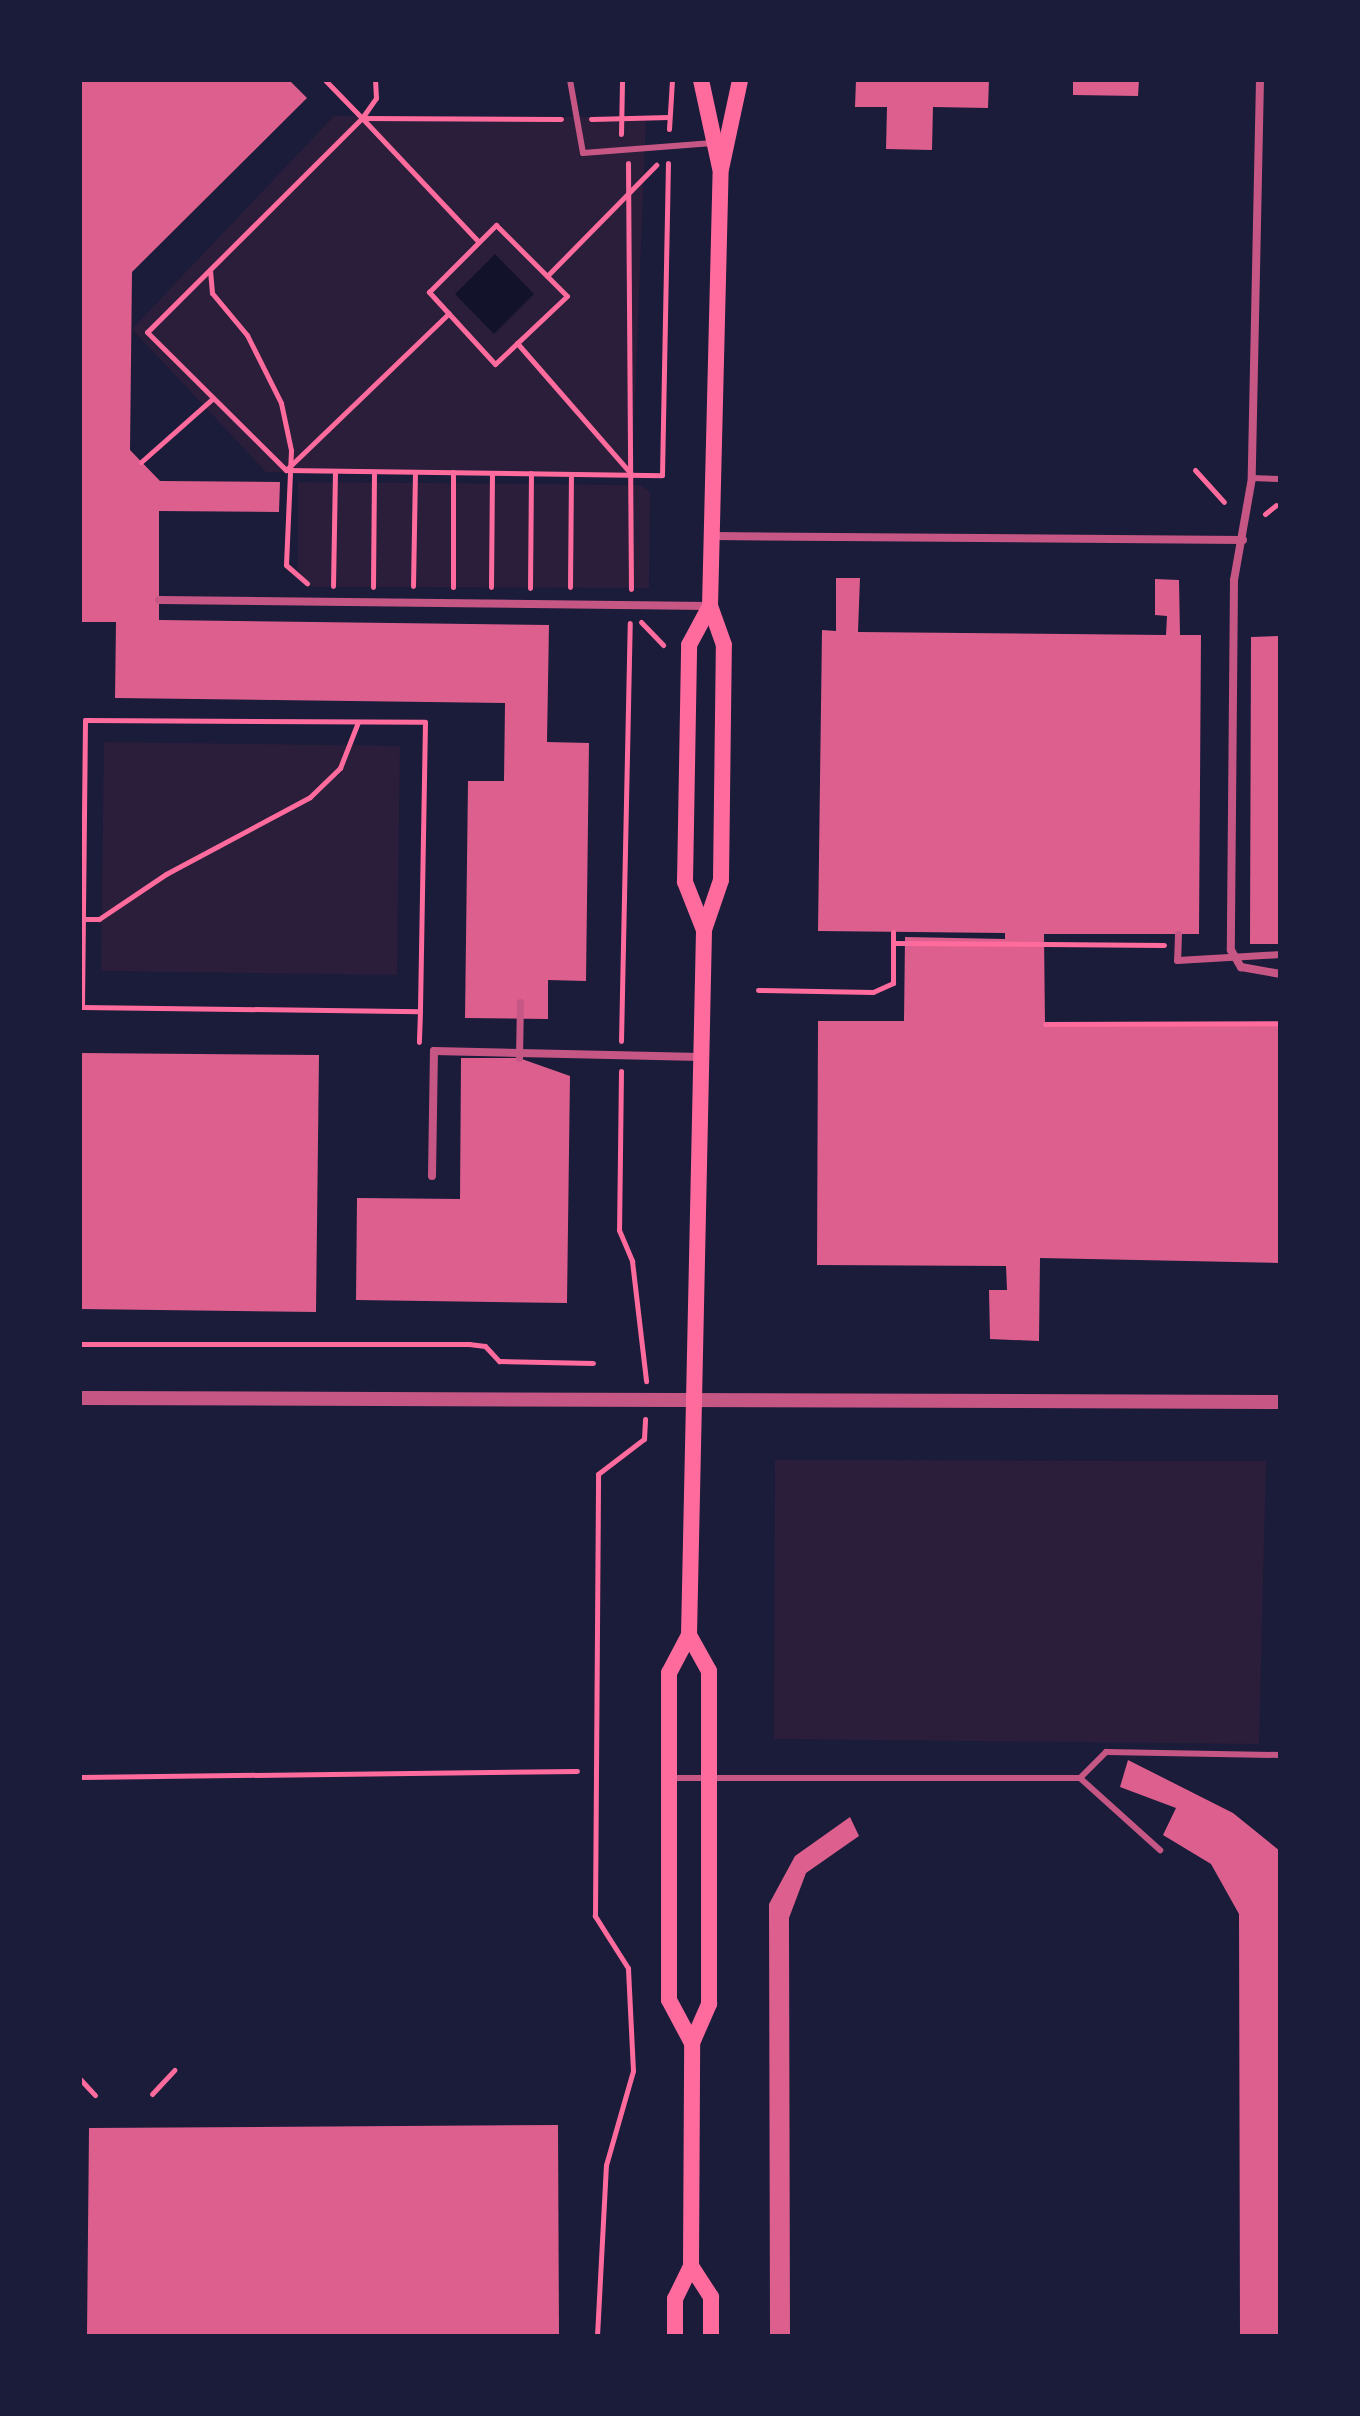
<!DOCTYPE html>
<style>
body{margin:0}
#map{position:relative;width:1360px;height:2416px;overflow:hidden;background:#1b1b3a;font-family:"Fira Sans",sans-serif}
div>[style]{position:absolute}
[style*='--x']{left:calc(var(--x)*1px);top:calc(var(--y)*1px);width:calc(var(--w)*1px);rotate:calc(var(--a)*1deg)}
.green>*{inset:0;background:#2a1e3b}
.water>*{inset:0;background:#12122b}
.building>*{inset:0;background:#dd5f8e}
.path>*{height:5px;margin:-2.5px;padding:0 2.5px;transform-origin:2.5px;border-radius:2.5px;background:#ff6b9d}
.service>*{height:6px;margin:-3px;padding:0 3px;transform-origin:3px;border-radius:3px;background:#c65784}
.pedestrian>*{height:7px;margin:-3.5px;padding:0 3.5px;transform-origin:3.5px;border-radius:3.5px;background:#c65784}
.minor>*{height:8px;margin:-4px;padding:0 4px;transform-origin:4px;border-radius:4px;background:#c65784}
.tertiary>*{height:14px;margin:-7px;padding:0 7px;transform-origin:7px;border-radius:7px;background:#c65784}
.secondary>*{height:16px;margin:-8px;padding:0 8px;transform-origin:8px;border-radius:8px;background:#ff6b9d}
span{translate:-50% -50%;white-space:nowrap;text-align:center;line-height:1.15;-webkit-text-stroke:6px #1b1b3a;paint-order:stroke}
.frame{position:absolute;inset:0;border:82px solid #1b1b3a;pointer-events:none}
</style>
<div id="map">
<div class="green">
<i style="clip-path:polygon(334px 116px,646px 117px,632px 475px,266px 472px,132px 329px)"></i>
<i style="clip-path:polygon(298px 482px,641px 485px,650px 492px,649px 588px,311px 587px,298px 570px)"></i>
<i style="clip-path:polygon(104px 742px,400px 746px,397px 975px,101px 971px)"></i>
<i style="clip-path:polygon(775px 1460px,1266px 1461px,1259px 1744px,774px 1739px)"></i>
</div>
<div class="water">
<i style="clip-path:polygon(495px 254px,534px 294px,494px 334px,455px 294px)"></i>
</div>
<div class="building">
<i style="clip-path:polygon(80px 80px,289px 80px,307px 98px,132px 272px,130px 450px,160px 481px,280px 482px,279px 512px,159px 511px,159px 620px,549px 625px,547px 742px,589px 743px,586px 981px,548px 980px,548px 1019px,465px 1018px,468px 781px,504px 781px,505px 703px,115px 698px,116px 622px,80px 622px)"></i>
<i style="clip-path:polygon(856px 80px,989px 80px,988px 108px,933px 107px,932px 150px,886px 149px,887px 107px,855px 107px)"></i>
<i style="clip-path:polygon(1073px 80px,1139px 80px,1138px 96px,1073px 95px)"></i>
<i style="clip-path:polygon(836px 578px,860px 578px,858px 632px,1166px 635px,1167px 616px,1155px 615px,1155px 579px,1179px 580px,1180px 635px,1201px 635px,1199px 934px,1044px 934px,1045px 1024px,1280px 1023px,1280px 1263px,1040px 1258px,1039px 1341px,990px 1339px,989px 1290px,1007px 1290px,1006px 1266px,817px 1265px,818px 1021px,904px 1021px,905px 937px,1005px 939px,1005px 933px,818px 931px,822px 630px,836px 631px)"></i>
<i style="clip-path:polygon(1280px 636px,1280px 944px,1250px 944px,1251px 637px)"></i>
<i style="clip-path:polygon(80px 1053px,319px 1055px,316px 1312px,80px 1309px)"></i>
<i style="clip-path:polygon(461px 1058px,519px 1058px,570px 1076px,567px 1303px,356px 1300px,357px 1198px,460px 1199px)"></i>
<i style="clip-path:polygon(1128px 1760px,1233px 1813px,1280px 1851px,1280px 2336px,1240px 2336px,1239px 1914px,1211px 1864px,1163px 1835px,1176px 1808px,1120px 1787px)"></i>
<i style="clip-path:polygon(850px 1817px,859px 1836px,806px 1873px,789px 1918px,790px 2336px,770px 2336px,769px 1904px,795px 1856px)"></i>
<i style="clip-path:polygon(558px 2125px,559px 2336px,87px 2336px,89px 2128px)"></i>
</div>
<div class="path">
<i style="--x:325;--y:80;--w:53;--a:45.8"></i>
<i style="--x:362;--y:118;--w:24;--a:-55"></i>
<i style="--x:376;--y:98;--w:18;--a:-93"></i>
<i style="--x:362;--y:118;--w:170;--a:46.7"></i>
<i style="--x:561;--y:119;--w:199;--a:-179.7"></i>
<i style="--x:362;--y:118;--w:303;--a:135.1"></i>
<i style="--x:147;--y:332;--w:196;--a:44.8"></i>
<i style="--x:286;--y:470;--w:376;--a:0.8"></i>
<i style="--x:662;--y:475;--w:312;--a:-88.9"></i>
<i style="--x:591;--y:119;--w:78;--a:-1.5"></i>
<i style="--x:669;--y:129;--w:49;--a:-86.5"></i>
<i style="--x:621;--y:134;--w:54;--a:-88.9"></i>
<i style="--x:628;--y:163;--w:426;--a:89.6"></i>
<i style="--x:496;--y:225;--w:100;--a:45"></i>
<i style="--x:567;--y:296;--w:99;--a:136.6"></i>
<i style="--x:495;--y:364;--w:98;--a:-132.5"></i>
<i style="--x:429;--y:292;--w:95;--a:-45"></i>
<i style="--x:210;--y:270;--w:23;--a:85"></i>
<i style="--x:212;--y:293;--w:55;--a:50.2"></i>
<i style="--x:247;--y:335;--w:76;--a:63.4"></i>
<i style="--x:281;--y:403;--w:48;--a:78"></i>
<i style="--x:291;--y:450;--w:115;--a:92.5"></i>
<i style="--x:286;--y:565;--w:28;--a:41"></i>
<i style="--x:547;--y:276;--w:156;--a:-45.5"></i>
<i style="--x:517;--y:343;--w:175;--a:48.9"></i>
<i style="--x:141;--y:462;--w:96;--a:-41.6"></i>
<i style="--x:286;--y:470;--w:226;--a:-43.9"></i>
<i style="--x:1195;--y:470;--w:43;--a:47.8"></i>
<i style="--x:1265;--y:514;--w:14;--a:-39"></i>
<i style="--x:333;--y:586;--w:115;--a:-89"></i>
<i style="--x:413;--y:586;--w:114;--a:-89"></i>
<i style="--x:373;--y:587;--w:115;--a:-89.5"></i>
<i style="--x:453;--y:587;--w:115;--a:-90"></i>
<i style="--x:491;--y:587;--w:114;--a:-89.5"></i>
<i style="--x:570;--y:587;--w:113;--a:-89.5"></i>
<i style="--x:530;--y:588;--w:115;--a:-89.5"></i>
<i style="--x:641;--y:622;--w:32;--a:46"></i>
<i style="--x:84;--y:919;--w:15;--a:0"></i>
<i style="--x:99;--y:919;--w:81;--a:-33.9"></i>
<i style="--x:166;--y:874;--w:163;--a:-28.1"></i>
<i style="--x:310;--y:797;--w:42;--a:-44"></i>
<i style="--x:340;--y:768;--w:49;--a:-68.6"></i>
<i style="--x:893;--y:943;--w:271;--a:0.4"></i>
<i style="--x:758;--y:990;--w:115;--a:1"></i>
<i style="--x:873;--y:992;--w:22;--a:-24"></i>
<i style="--x:893;--y:983;--w:51;--a:-90"></i>
<i style="--x:81;--y:1007;--w:339;--a:0.7"></i>
<i style="--x:420;--y:1011;--w:31;--a:92"></i>
<i style="--x:82;--y:1007;--w:287;--a:-89.4"></i>
<i style="--x:85;--y:720;--w:340;--a:0.3"></i>
<i style="--x:425;--y:722;--w:289;--a:91"></i>
<i style="--x:1045;--y:1024;--w:235;--a:-0.2"></i>
<i style="--x:621;--y:1041;--w:418;--a:-88.8"></i>
<i style="--x:621;--y:1071;--w:159;--a:90.7"></i>
<i style="--x:619;--y:1230;--w:34;--a:67"></i>
<i style="--x:632;--y:1261;--w:121;--a:83.3"></i>
<i style="--x:80;--y:1344;--w:389;--a:0"></i>
<i style="--x:469;--y:1344;--w:16;--a:7"></i>
<i style="--x:485;--y:1346;--w:21;--a:47"></i>
<i style="--x:499;--y:1361;--w:94;--a:1.2"></i>
<i style="--x:80;--y:1777;--w:497;--a:-0.7"></i>
<i style="--x:80;--y:2079;--w:22;--a:47"></i>
<i style="--x:152;--y:2094;--w:33;--a:-47"></i>
<i style="--x:597;--y:2336;--w:171;--a:-87"></i>
<i style="--x:606;--y:2165;--w:98;--a:-74"></i>
<i style="--x:633;--y:2071;--w:103;--a:-92.8"></i>
<i style="--x:628;--y:1968;--w:62;--a:-122.4"></i>
<i style="--x:595;--y:1916;--w:442;--a:-89.6"></i>
<i style="--x:598;--y:1474;--w:58;--a:-37.3"></i>
<i style="--x:644;--y:1439;--w:20;--a:-87"></i>
</div>
<div class="service">
<i style="--x:570;--y:80;--w:74;--a:79.9"></i>
<i style="--x:583;--y:153;--w:130;--a:-4.4"></i>
<i style="--x:1252;--y:478;--w:28;--a:2"></i>
<i style="--x:671;--y:1778;--w:409;--a:0"></i>
<i style="--x:1080;--y:1778;--w:108;--a:42"></i>
<i style="--x:1080;--y:1778;--w:37;--a:-45"></i>
<i style="--x:1106;--y:1752;--w:174;--a:1"></i>
</div>
<div class="pedestrian">
<i style="--x:1178;--y:934;--w:26;--a:92"></i>
<i style="--x:1177;--y:960;--w:103;--a:-3.3"></i>
<i style="--x:519;--y:1058;--w:56;--a:-89"></i>
</div>
<div class="minor">
<i style="--x:1260;--y:80;--w:398;--a:91.2"></i>
<i style="--x:1252;--y:478;--w:104;--a:100"></i>
<i style="--x:1234;--y:580;--w:370;--a:90.5"></i>
<i style="--x:1231;--y:950;--w:20;--a:60"></i>
<i style="--x:1241;--y:967;--w:40;--a:10"></i>
<i style="--x:712;--y:536;--w:531;--a:0.43"></i>
<i style="--x:159;--y:600;--w:550;--a:0.63"></i>
<i style="--x:432;--y:1176;--w:125;--a:-89.1"></i>
<i style="--x:434;--y:1051;--w:267;--a:1.3"></i>
</div>
<div class="tertiary">
<i style="--x:80;--y:1398;--w:1200;--a:0.19"></i>
</div>
<div class="secondary">
<i style="--x:701;--y:80;--w:90;--a:77.8"></i>
<i style="--x:704;--y:930;--w:52;--a:-111.6"></i>
<i style="--x:685;--y:882;--w:237;--a:-89"></i>
<i style="--x:689;--y:645;--w:44;--a:-61.7"></i>
<i style="--x:692;--y:2043;--w:49;--a:-118.1"></i>
<i style="--x:669;--y:2000;--w:327;--a:-90"></i>
<i style="--x:669;--y:1673;--w:43;--a:-62.2"></i>
<i style="--x:689;--y:1635;--w:705;--a:-88.78"></i>
<i style="--x:704;--y:930;--w:53;--a:-71.2"></i>
<i style="--x:721;--y:880;--w:235;--a:-89.3"></i>
<i style="--x:724;--y:645;--w:41;--a:-109.7"></i>
<i style="--x:710;--y:606;--w:437;--a:-88.6"></i>
<i style="--x:721;--y:169;--w:91;--a:-77.9"></i>
<i style="--x:691;--y:2266;--w:37;--a:57"></i>
<i style="--x:711;--y:2297;--w:39;--a:90"></i>
<i style="--x:675;--y:2336;--w:37;--a:-90"></i>
<i style="--x:675;--y:2299;--w:37;--a:-64"></i>
<i style="--x:691;--y:2266;--w:223;--a:-89.7"></i>
<i style="--x:692;--y:2043;--w:43;--a:-66.4"></i>
<i style="--x:709;--y:2004;--w:333;--a:-90"></i>
<i style="--x:709;--y:1671;--w:41;--a:-119.1"></i>
</div>
<div class="frame"></div>
</div>
